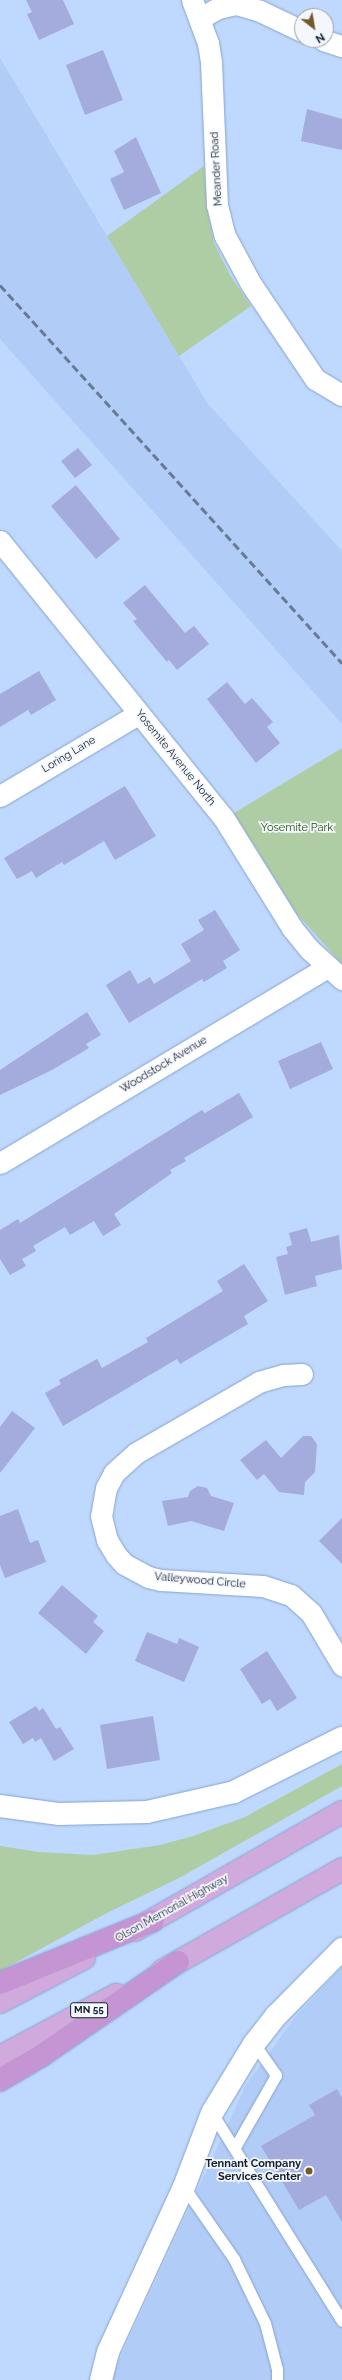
<!DOCTYPE html>
<style>
body{margin:0}
#map{position:relative;width:342px;height:2380px;overflow:hidden;background:#bfd8fd;font-family:Raleway,sans-serif}
div>[style]{position:absolute}
[style*='--x']{left:calc(var(--x)*1px);top:calc(var(--y)*1px);width:calc(var(--w)*1px);rotate:calc(var(--a)*1deg)}
.built>*{inset:0;background:#b1ccf6}
.green>*{inset:0;background:#aecda4}
.building>*{inset:0;background:#a4abdd}
.roads{filter:drop-shadow(0 0 1px #86a3cf) drop-shadow(0 0 1px #86a3cf)}
.service>*{height:11px;margin:-5.5px;padding:0 5.5px;transform-origin:5.5px;border-radius:5.5px;background:#fff}
.minor>*{height:21px;margin:-10.5px;padding:0 10.5px;transform-origin:10.5px;border-radius:10.5px;background:#fff}
.tertiary>*{height:22px;margin:-11px;padding:0 11px;transform-origin:11px;border-radius:11px;background:#fff}
.trunk>*{height:22px;margin:-11px;padding:0 11px;transform-origin:11px;border-radius:11px;background:#d0aadc}
.motorway>*{height:22px;margin:-11px;padding:0 11px;transform-origin:11px;border-radius:11px;background:#c595d3}
.rail>*{height:3px;margin-top:-1.5px;transform-origin:0;background:repeating-linear-gradient(90deg,#687a95 0 8px,transparent 0 12px)}
.dots>*{width:11px;height:11px;translate:-50% -50%;box-sizing:border-box;border:2px solid #f4f7fc;border-radius:50%}
span{translate:-50% -50%;white-space:nowrap;text-align:center;line-height:1.15;-webkit-text-stroke:3.5px #f4f7fc;paint-order:stroke}
.shield-label span{padding:1px 3px;background:#f4f7fc;border:1px solid;border-radius:3px;-webkit-text-stroke-width:0}
.shield-label{font-size:10px;color:#131e2f;font-weight:700}
.street-label{font-size:11px;color:#131e2f}
.park-label{font-size:11px;color:#1d4f05}
.poi-label{font-size:11px;color:#131e2f;font-weight:700}
.right{translate:-100% -50%;text-align:right}
.north{position:absolute;left:294px;top:8px;width:40px;height:40px;box-sizing:border-box;background:#f4f7fc;border:1px solid #9aa0aa;border-radius:50%;rotate:149deg;font-size:11px;font-weight:700;line-height:16px;text-align:center;color:#131e2f}
.north::after{content:'';display:block;margin:auto;width:14px;height:18px;background:#74592b;clip-path:polygon(50% 0,100% 100%,50% 72%,0 100%)}
</style>
<div id="map">
<div class="built">
<i style="clip-path:polygon(0 58px,208px 404px,342px 551px,342px 724px,0 339px)"></i>
<i style="clip-path:polygon(342px 1967px,342px 2380px,112px 2380px,115px 2369px,246px 2085px,295px 2017px)"></i>
</div>
<div class="green">
<i style="clip-path:polygon(204px 166px,207px 209px,214px 243px,230px 275px,251px 306px,179px 356px,107px 236px)"></i>
<i style="clip-path:polygon(342px 748px,342px 964px,297px 914px,234px 813px)"></i>
<i style="clip-path:polygon(342px 1764px,342px 1786px,181px 1877px,105px 1914px,0 1971px,0 1846px,39px 1852px,93px 1855px,160px 1845px,193px 1836px,245px 1817px)"></i>
</div>
<div class="building">
<i style="clip-path:polygon(26px 0,63px 0,74px 24px,39px 40px,27px 14px,32px 12px)"></i>
<i style="clip-path:polygon(103px 50px,123px 100px,85px 115px,66px 65px)"></i>
<i style="clip-path:polygon(307px 109px,342px 119px,342px 150px,301px 141px)"></i>
<i style="clip-path:polygon(136px 137px,161px 193px,124px 210px,110px 179px,124px 172px,114px 151px)"></i>
<i style="clip-path:polygon(78px 448px,92px 465px,75px 478px,61px 461px)"></i>
<i style="clip-path:polygon(76px 485px,120px 539px,96px 559px,51px 506px)"></i>
<i style="clip-path:polygon(145px 585px,185px 633px,194px 626px,209px 644px,177px 670px,169px 660px,167px 662px,133px 621px,137px 619px,123px 603px)"></i>
<i style="clip-path:polygon(39px 671px,56px 700px,31px 715px,28px 710px,0 727px,0 694px)"></i>
<i style="clip-path:polygon(227px 682px,245px 704px,252px 698px,273px 722px,267px 727px,280px 743px,256px 763px,207px 699px)"></i>
<i style="clip-path:polygon(125px 786px,156px 836px,115px 860px,104px 841px,64px 865px,62px 862px,36px 878px,32px 871px,17px 879px,4px 858px)"></i>
<i style="clip-path:polygon(215px 910px,240px 950px,223px 961px,227px 968px,204px 982px,202px 979px,129px 1023px,106px 985px,130px 970px,138px 984px,150px 977px,154px 984px,191px 961px,181px 944px,204px 930px,198px 920px)"></i>
<i style="clip-path:polygon(87px 1012px,101px 1035px,86px 1044px,89px 1048px,52px 1070px,0 1095px,0 1070px)"></i>
<i style="clip-path:polygon(321px 1042px,333px 1069px,290px 1089px,278px 1061px)"></i>
<i style="clip-path:polygon(239px 1093px,253px 1117px,184px 1158px,186px 1161px,170px 1170px,172px 1173px,114px 1214px,121px 1225px,103px 1236px,94px 1221px,70px 1235px,65px 1227px,33px 1246px,36px 1251px,22px 1259px,26px 1266px,10px 1275px,0 1259px,0 1230px,18px 1219px,20px 1223px,202px 1110px,205px 1113px)"></i>
<i style="clip-path:polygon(307px 1228px,311px 1242px,339px 1235px,342px 1269px,315px 1276px,317px 1286px,285px 1295px,276px 1257px,288px 1254px,286px 1247px,292px 1245px,289px 1233px)"></i>
<i style="clip-path:polygon(244px 1264px,268px 1301px,244px 1316px,248px 1324px,180px 1364px,177px 1359px,63px 1426px,45px 1393px,61px 1384px,59px 1380px,97px 1359px,102px 1368px,148px 1342px,146px 1338px,223px 1291px,217px 1281px)"></i>
<i style="clip-path:polygon(12px 1411px,35px 1428px,0 1473px,0 1427px)"></i>
<i style="clip-path:polygon(303px 1436px,311px 1436px,317px 1444px,315px 1472px,305px 1482px,304px 1495px,279px 1492px,264px 1474px,257px 1480px,240px 1460px,266px 1440px,281px 1458px)"></i>
<i style="clip-path:polygon(198px 1486px,207px 1488px,211px 1496px,234px 1503px,224px 1531px,191px 1521px,168px 1526px,162px 1501px,188px 1497px,190px 1491px)"></i>
<i style="clip-path:polygon(18px 1509px,30px 1543px,38px 1540px,46px 1562px,5px 1578px,0 1565px,0 1516px)"></i>
<i style="clip-path:polygon(342px 1518px,342px 1564px,319px 1541px)"></i>
<i style="clip-path:polygon(62px 1585px,98px 1616px,93px 1622px,104px 1631px,86px 1654px,38px 1613px)"></i>
<i style="clip-path:polygon(147px 1632px,177px 1644px,179px 1638px,199px 1647px,184px 1682px,135px 1661px)"></i>
<i style="clip-path:polygon(267px 1651px,297px 1698px,277px 1711px,270px 1699px,262px 1704px,240px 1669px)"></i>
<i style="clip-path:polygon(36px 1706px,39px 1711px,43px 1708px,56px 1729px,60px 1727px,74px 1749px,54px 1761px,41px 1738px,35px 1742px,33px 1738px,23px 1744px,9px 1722px)"></i>
<i style="clip-path:polygon(153px 1716px,160px 1760px,107px 1769px,100px 1725px)"></i>
<i style="clip-path:polygon(337px 2089px,342px 2098px,342px 2222px,326px 2195px,299px 2210px,261px 2146px,315px 2115px,309px 2105px)"></i>
</div>
<div class="roads">
<div class="service">
<i style="--x:212;--y:2113;--w:245;--a:58"></i>
<i style="--x:235;--y:2147;--w:83;--a:-60.3"></i>
<i style="--x:276;--y:2075;--w:38;--a:-125"></i>
<i style="--x:184;--y:2187;--w:88;--a:55.2"></i>
<i style="--x:234;--y:2259;--w:71;--a:64.2"></i>
<i style="--x:265;--y:2323;--w:48;--a:75.4"></i>
<i style="--x:277;--y:2369;--w:11;--a:90"></i>
</div>
<div class="minor">
<i style="--x:192;--y:0;--w:46;--a:69.6"></i>
<i style="--x:208;--y:43;--w:19;--a:81"></i>
<i style="--x:211;--y:62;--w:143;--a:87.6"></i>
<i style="--x:217;--y:205;--w:32;--a:76"></i>
<i style="--x:225;--y:236;--w:55;--a:61.6"></i>
<i style="--x:251;--y:284;--w:115;--a:56"></i>
<i style="--x:315;--y:379;--w:31;--a:31"></i>
<i style="--x:200;--y:18;--w:21;--a:-29"></i>
<i style="--x:218;--y:8;--w:18;--a:-13"></i>
<i style="--x:236;--y:4;--w:25;--a:16"></i>
<i style="--x:260;--y:11;--w:47;--a:25.5"></i>
<i style="--x:323;--y:40;--w:20;--a:18"></i>
<i style="--x:0;--y:541;--w:355;--a:51.1"></i>
<i style="--x:223;--y:817;--w:131;--a:58.1"></i>
<i style="--x:292;--y:928;--w:27;--a:51"></i>
<i style="--x:309;--y:949;--w:45;--a:42.3"></i>
<i style="--x:0;--y:796;--w:161;--a:-30.7"></i>
<i style="--x:0;--y:1163;--w:382;--a:-30.9"></i>
<i style="--x:302;--y:1374;--w:19;--a:177"></i>
<i style="--x:283;--y:1375;--w:25;--a:164"></i>
<i style="--x:259;--y:1382;--w:142;--a:150"></i>
<i style="--x:136;--y:1453;--w:30;--a:138"></i>
<i style="--x:114;--y:1473;--w:17;--a:118"></i>
<i style="--x:106;--y:1488;--w:28;--a:100"></i>
<i style="--x:101;--y:1516;--w:25;--a:76"></i>
<i style="--x:107;--y:1540;--w:17;--a:59"></i>
<i style="--x:116;--y:1555;--w:12;--a:48"></i>
<i style="--x:124;--y:1564;--w:27;--a:28"></i>
<i style="--x:148;--y:1577;--w:13;--a:13"></i>
<i style="--x:161;--y:1580;--w:102;--a:3.4"></i>
<i style="--x:263;--y:1586;--w:29;--a:18"></i>
<i style="--x:291;--y:1595;--w:27;--a:42"></i>
<i style="--x:311;--y:1613;--w:61;--a:59.2"></i>
</div>
<div class="tertiary">
<i style="--x:0;--y:1806;--w:60;--a:7.7"></i>
<i style="--x:59;--y:1814;--w:88;--a:-1.3"></i>
<i style="--x:147;--y:1812;--w:89;--a:-12.9"></i>
<i style="--x:234;--y:1792;--w:121;--a:-26.6"></i>
<i style="--x:101;--y:2380;--w:29;--a:-76"></i>
<i style="--x:108;--y:2352;--w:182;--a:-65.3"></i>
<i style="--x:184;--y:2187;--w:79;--a:-69.3"></i>
<i style="--x:212;--y:2113;--w:81;--a:-58.7"></i>
<i style="--x:254;--y:2044;--w:37;--a:-52"></i>
<i style="--x:277;--y:2015;--w:93;--a:-45.4"></i>
</div>
<div class="trunk">
<i style="--x:135;--y:1930;--w:238;--a:-29.7"></i>
<i style="--x:162;--y:1971;--w:207;--a:-29.5"></i>
<i style="--x:0;--y:2002;--w:95;--a:-27.6"></i>
<i style="--x:0;--y:2057;--w:132;--a:-28.1"></i>
</div>
<div class="motorway">
<i style="--x:0;--y:1983;--w:165;--a:-22.1"></i>
<i style="--x:0;--y:2080;--w:48;--a:-30.3"></i>
<i style="--x:41;--y:2056;--w:166;--a:-34.5"></i>
</div>
</div>
<div class="rail">
<i style="--x:0;--y:285;--w:510;--a:47.86"></i>
</div>
<div class="dots">
<i style="left:309px;top:2171px;background:#74592b"></i>
</div>
<div class="shield-label">
<span style="left:89px;top:2010px">MN 55</span>
</div>
<div class="street-label">
<span style="left:217px;top:169px;rotate:-93deg">Meander Road</span>
<span style="left:69px;top:755px;rotate:-31deg">Loring Lane</span>
<span style="left:175px;top:758px;rotate:51deg">Yosemite Avenue North</span>
<span style="left:164px;top:1065px;rotate:-31deg">Woodstock Avenue</span>
<span style="left:200px;top:1581px;rotate:5deg">Valleywood Circle</span>
<span style="left:172px;top:1909px;rotate:-29deg">Olson Memorial Highway</span>
</div>
<div class="park-label">
<span style="left:297px;top:828px">Yosemite Park</span>
</div>
<div class="poi-label">
<span class="right" style="left:301px;top:2171px">Tennant Company<br>Services Center</span>
</div>
<div class="north">N</div>
</div>
